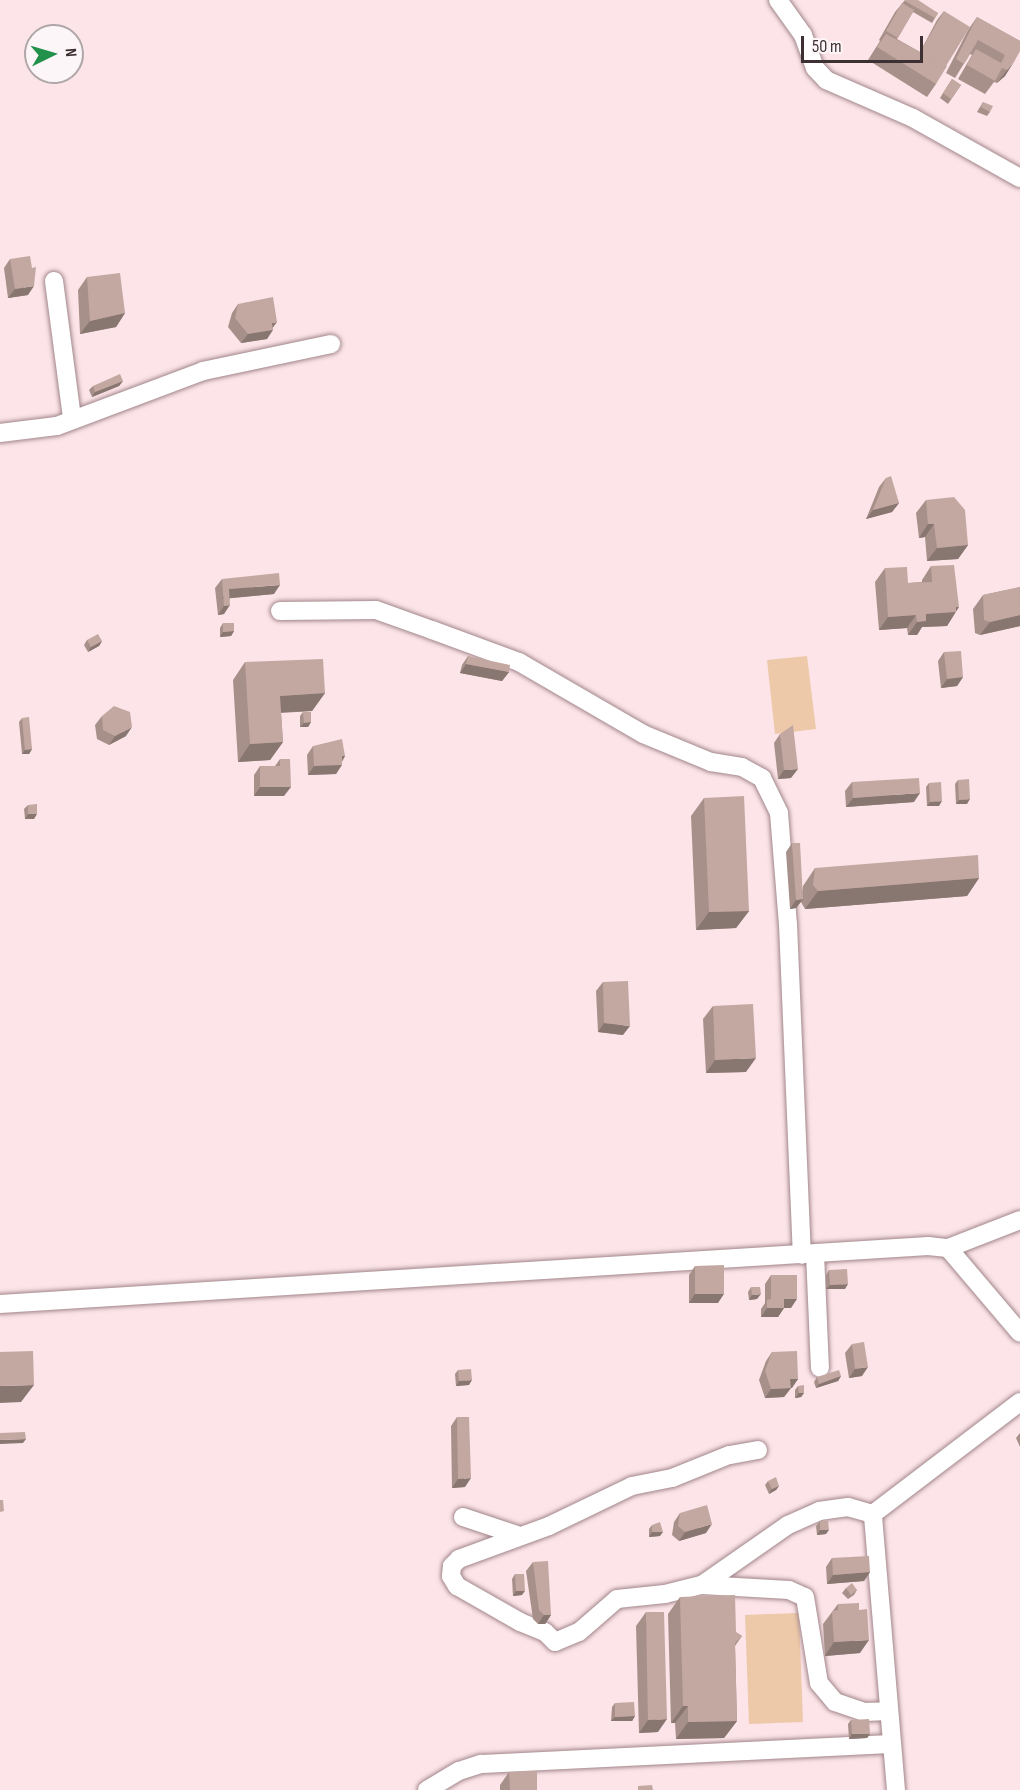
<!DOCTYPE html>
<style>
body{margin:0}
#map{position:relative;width:1020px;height:1790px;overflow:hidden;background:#fce4e8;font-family:"Sofia Sans Condensed",sans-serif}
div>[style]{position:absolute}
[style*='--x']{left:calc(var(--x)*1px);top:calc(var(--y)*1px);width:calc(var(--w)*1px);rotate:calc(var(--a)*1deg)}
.green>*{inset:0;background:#edc9a9}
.roads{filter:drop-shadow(0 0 2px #a1868b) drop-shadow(0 0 2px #a1868b)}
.minor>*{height:18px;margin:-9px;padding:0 9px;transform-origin:9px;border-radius:9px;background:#fff}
.wall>*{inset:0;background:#a8908a}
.shaded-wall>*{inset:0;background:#887671}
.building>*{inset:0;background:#c3a8a1}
span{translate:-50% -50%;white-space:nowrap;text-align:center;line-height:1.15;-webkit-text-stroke:4.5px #fdf6f8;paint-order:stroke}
.north{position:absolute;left:24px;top:24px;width:60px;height:60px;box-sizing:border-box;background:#fdf6f8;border:2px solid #b0a7a9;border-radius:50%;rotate:85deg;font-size:16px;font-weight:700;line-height:24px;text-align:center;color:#3c3032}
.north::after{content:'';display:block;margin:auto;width:21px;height:27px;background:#21914b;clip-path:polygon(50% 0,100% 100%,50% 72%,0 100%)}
.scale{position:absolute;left:801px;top:36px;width:122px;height:27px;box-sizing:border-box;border:3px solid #3c3032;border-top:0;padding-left:8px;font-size:18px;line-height:21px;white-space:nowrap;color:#3c3032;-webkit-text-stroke:4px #fdf6f8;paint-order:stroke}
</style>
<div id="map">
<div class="green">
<i style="clip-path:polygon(807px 656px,816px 729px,775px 734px,767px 660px)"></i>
<i style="clip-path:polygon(799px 1613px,803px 1722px,749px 1724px,745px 1615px)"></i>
</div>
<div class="roads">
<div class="minor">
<i style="--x:778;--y:0;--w:43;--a:54.5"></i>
<i style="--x:803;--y:35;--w:35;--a:70"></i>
<i style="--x:815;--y:68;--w:16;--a:47"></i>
<i style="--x:826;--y:80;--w:95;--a:23.6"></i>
<i style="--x:913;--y:118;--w:123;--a:29.3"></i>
<i style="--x:54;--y:281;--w:138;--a:82.5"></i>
<i style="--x:0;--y:433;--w:57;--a:-7"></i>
<i style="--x:57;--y:426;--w:156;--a:-20.6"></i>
<i style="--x:203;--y:371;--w:131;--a:-11.9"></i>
<i style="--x:280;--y:611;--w:96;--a:-0.6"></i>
<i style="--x:376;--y:610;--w:59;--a:19.7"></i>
<i style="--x:432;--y:630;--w:93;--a:20.2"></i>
<i style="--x:519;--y:662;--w:143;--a:30.1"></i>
<i style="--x:643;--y:734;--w:74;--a:22.4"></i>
<i style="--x:711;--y:762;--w:31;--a:9"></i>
<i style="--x:742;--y:767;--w:23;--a:29"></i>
<i style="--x:762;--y:778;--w:39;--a:64"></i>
<i style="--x:779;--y:813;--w:111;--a:85.4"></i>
<i style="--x:788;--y:924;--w:331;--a:87.6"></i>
<i style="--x:948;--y:1248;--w:77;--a:-21.3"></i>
<i style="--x:815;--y:1254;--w:114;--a:87.5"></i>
<i style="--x:0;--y:1304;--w:930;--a:-3.58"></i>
<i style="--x:928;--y:1246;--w:20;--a:6"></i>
<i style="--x:948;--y:1248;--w:111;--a:49.7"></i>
<i style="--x:758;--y:1450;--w:29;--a:170"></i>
<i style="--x:729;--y:1455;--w:61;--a:158"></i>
<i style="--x:672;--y:1478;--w:41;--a:168.7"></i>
<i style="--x:632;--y:1486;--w:92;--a:154.3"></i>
<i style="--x:549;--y:1526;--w:96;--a:159.9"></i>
<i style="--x:459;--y:1559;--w:10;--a:135"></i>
<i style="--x:452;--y:1566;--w:10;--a:96"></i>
<i style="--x:451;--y:1576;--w:12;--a:59"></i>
<i style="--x:457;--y:1586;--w:73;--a:29.7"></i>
<i style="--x:520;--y:1622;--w:27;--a:22"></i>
<i style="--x:545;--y:1632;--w:14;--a:45"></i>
<i style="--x:555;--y:1642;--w:26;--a:-23"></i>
<i style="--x:579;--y:1632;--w:50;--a:-41"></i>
<i style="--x:617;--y:1599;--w:48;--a:-5.9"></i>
<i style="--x:665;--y:1594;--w:38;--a:-14"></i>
<i style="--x:702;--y:1585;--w:105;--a:-34.9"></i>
<i style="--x:788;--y:1525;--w:34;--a:-24"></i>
<i style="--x:819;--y:1511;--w:29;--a:-8"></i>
<i style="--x:848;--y:1507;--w:26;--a:16"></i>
<i style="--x:463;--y:1517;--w:57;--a:18.4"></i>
<i style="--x:702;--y:1585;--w:87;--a:3.3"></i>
<i style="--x:789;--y:1590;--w:17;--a:24"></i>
<i style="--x:805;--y:1597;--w:87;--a:80.8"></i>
<i style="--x:819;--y:1683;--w:25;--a:50"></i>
<i style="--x:835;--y:1702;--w:31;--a:19"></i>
<i style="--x:864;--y:1712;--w:25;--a:-2"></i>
<i style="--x:427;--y:1790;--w:37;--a:-31"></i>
<i style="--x:459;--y:1771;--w:23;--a:-18"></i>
<i style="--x:481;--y:1764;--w:411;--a:-2.8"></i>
<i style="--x:896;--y:1790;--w:277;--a:-94.8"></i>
<i style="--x:873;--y:1514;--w:185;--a:-37.3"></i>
</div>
</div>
<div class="wall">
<i style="clip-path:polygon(905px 0,938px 13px,932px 23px,913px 12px,897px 39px,920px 52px,937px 20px,944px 11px,936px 84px,927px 97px,868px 60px,880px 41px,879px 40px,895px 12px)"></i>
<i style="clip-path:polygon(977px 17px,1020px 41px,1005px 76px,997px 83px,994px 82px,985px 94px,958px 79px,972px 55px,970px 54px,955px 78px,946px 73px,968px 30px)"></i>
<i style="clip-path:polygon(952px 79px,961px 85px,948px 104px,940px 98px)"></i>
<i style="clip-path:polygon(983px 102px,990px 112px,987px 116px,977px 112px)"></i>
<i style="clip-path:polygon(10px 259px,28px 295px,8px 298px,4px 268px)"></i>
<i style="clip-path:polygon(87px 277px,125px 313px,116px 327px,80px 334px,78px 290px)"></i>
<i style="clip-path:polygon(238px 304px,273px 328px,267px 339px,241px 343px,228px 327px,232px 313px)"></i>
<i style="clip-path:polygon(123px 381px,119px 386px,92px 397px,89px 390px,93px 386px)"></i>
<i style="clip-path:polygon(886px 478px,899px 503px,892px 512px,866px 519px,879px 487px)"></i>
<i style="clip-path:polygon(926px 500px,968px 545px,958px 559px,927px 561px,925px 537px,919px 538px,916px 513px)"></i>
<i style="clip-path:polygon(931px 566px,956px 611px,947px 626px,922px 627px,917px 635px,908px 635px,907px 628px,879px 630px,875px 582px,885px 568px,908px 583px,922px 582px,922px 580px)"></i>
<i style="clip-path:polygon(222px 579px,274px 594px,230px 598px,224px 614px,218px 615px,215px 588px)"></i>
<i style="clip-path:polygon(1020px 587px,1020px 626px,980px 635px,975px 633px,973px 609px,983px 595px)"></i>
<i style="clip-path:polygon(223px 623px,234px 631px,231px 636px,220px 637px,220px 628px)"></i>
<i style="clip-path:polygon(87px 640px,102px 641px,99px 646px,88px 652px,84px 645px)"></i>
<i style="clip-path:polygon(944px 652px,963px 677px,957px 686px,941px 688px,938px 661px)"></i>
<i style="clip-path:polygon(468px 656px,509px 672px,502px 681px,460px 673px,462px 665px)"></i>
<i style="clip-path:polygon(245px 662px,325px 693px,312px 711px,281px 713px,283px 742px,270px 760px,238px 762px,233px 680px)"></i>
<i style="clip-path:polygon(303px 712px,311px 722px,308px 727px,300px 727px,300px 716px)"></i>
<i style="clip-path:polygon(102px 716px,126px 736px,109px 745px,97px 739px,95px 725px)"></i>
<i style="clip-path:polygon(22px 718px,32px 749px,29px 754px,22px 754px,19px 722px)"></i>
<i style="clip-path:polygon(780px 734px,791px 778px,778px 779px,774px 743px)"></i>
<i style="clip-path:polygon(313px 746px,345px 756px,336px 774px,308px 775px,307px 755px)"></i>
<i style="clip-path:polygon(280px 759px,284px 796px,254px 796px,254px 775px,260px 766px,275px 766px)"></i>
<i style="clip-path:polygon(958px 780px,967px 804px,956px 804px,955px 784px)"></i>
<i style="clip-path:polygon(852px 782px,914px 802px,846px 807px,845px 791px)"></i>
<i style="clip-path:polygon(929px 783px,939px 806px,927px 806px,926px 787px)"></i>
<i style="clip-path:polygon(704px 798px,749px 911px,736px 928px,696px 930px,691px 816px)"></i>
<i style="clip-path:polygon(28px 805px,34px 819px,25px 819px,24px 809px)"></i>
<i style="clip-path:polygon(792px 843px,802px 892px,803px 886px,815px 868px,979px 878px,967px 896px,805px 909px,801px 902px,796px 908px,790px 909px,786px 852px)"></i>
<i style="clip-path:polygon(603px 982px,623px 1035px,598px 1032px,596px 991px)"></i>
<i style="clip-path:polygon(713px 1006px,746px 1072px,706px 1073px,703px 1019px)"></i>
<i style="clip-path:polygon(695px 1266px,718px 1303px,689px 1303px,689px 1275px)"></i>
<i style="clip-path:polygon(829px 1270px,845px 1289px,826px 1289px,826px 1275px)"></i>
<i style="clip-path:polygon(771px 1275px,791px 1308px,784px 1308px,778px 1317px,761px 1317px,761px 1309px,765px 1303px,765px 1284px)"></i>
<i style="clip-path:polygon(751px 1287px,757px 1299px,749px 1300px,748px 1292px)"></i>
<i style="clip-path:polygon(852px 1344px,862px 1376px,849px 1378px,845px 1353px)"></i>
<i style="clip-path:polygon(772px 1352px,798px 1379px,784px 1397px,765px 1398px,759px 1380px,766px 1361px)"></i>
<i style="clip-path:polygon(458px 1370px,469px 1385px,456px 1386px,455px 1374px)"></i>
<i style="clip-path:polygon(841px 1376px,838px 1381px,816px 1388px,814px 1382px,817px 1377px)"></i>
<i style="clip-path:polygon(798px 1386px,804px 1393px,801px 1397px,795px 1398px,795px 1390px)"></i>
<i style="clip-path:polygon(457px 1417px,465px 1487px,452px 1488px,451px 1426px)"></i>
<i style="clip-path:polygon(1020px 1433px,1020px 1447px,1016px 1438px)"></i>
<i style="clip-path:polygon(768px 1481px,779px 1486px,776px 1490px,769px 1494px,765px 1485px)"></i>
<i style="clip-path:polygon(680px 1513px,706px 1533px,679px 1541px,672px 1535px,674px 1522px)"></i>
<i style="clip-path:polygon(820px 1521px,826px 1534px,817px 1535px,816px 1526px)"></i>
<i style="clip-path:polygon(652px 1525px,660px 1536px,649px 1537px,649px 1529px)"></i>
<i style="clip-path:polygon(832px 1558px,870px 1572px,864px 1581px,827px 1584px,826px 1567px)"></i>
<i style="clip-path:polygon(533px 1562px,551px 1615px,545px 1624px,538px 1624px,533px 1619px,526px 1571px)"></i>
<i style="clip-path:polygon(515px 1574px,522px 1595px,513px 1596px,512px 1579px)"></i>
<i style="clip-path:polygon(846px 1588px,857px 1590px,854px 1595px,848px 1599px,842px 1593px)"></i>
<i style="clip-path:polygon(680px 1597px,742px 1636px,735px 1646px,737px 1721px,724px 1738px,676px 1739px,675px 1723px,671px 1723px,668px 1614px)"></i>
<i style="clip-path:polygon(838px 1604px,860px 1653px,825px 1656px,823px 1624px)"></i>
<i style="clip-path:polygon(646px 1612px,658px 1732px,639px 1733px,636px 1626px)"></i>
<i style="clip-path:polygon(615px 1703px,635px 1716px,632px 1721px,611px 1721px,612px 1707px)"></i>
<i style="clip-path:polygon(851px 1720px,870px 1734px,867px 1738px,849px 1739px,848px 1724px)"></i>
<i style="clip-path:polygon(509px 1772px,537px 1790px,500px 1790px,500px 1785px)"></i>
</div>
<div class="shaded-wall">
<i style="clip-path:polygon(1014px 62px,1005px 76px,997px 83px,1007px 70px)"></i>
<i style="clip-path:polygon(34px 286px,28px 295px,8px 298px,15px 289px)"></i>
<i style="clip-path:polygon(125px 313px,116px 327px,80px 334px,90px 321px)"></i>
<i style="clip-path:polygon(277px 322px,271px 330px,273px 330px,267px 339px,241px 343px,248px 334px,272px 323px)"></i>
<i style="clip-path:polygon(123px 381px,119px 386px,92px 397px,95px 392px)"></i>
<i style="clip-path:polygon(899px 503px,892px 512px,866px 519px,873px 510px)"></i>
<i style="clip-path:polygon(928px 524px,934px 524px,925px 537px,919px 538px)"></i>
<i style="clip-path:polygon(968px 545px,958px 559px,927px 561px,937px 548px)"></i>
<i style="clip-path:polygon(280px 585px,274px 594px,222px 599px,229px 589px)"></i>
<i style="clip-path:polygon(230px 605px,224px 614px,218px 615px,224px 606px)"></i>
<i style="clip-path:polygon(956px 607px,959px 607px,947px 626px,922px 627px,917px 635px,908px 635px,917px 622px,926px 614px)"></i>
<i style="clip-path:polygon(916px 615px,907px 628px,879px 630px,888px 617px)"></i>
<i style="clip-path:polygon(1020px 615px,1020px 626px,980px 635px,990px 622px)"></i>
<i style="clip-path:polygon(234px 631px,231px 636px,220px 637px,223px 632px)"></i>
<i style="clip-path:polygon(102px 641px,99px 646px,88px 652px,91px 647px)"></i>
<i style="clip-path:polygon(466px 664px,509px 672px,502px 681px,460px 673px)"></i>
<i style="clip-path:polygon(963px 677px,957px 686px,941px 688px,947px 679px)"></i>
<i style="clip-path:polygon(325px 693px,312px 711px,267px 713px,280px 696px)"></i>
<i style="clip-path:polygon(311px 722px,308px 727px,300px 727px,304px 723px)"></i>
<i style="clip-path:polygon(132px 727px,126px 736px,109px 745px,115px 736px)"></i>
<i style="clip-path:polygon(283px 742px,270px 760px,238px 762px,250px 744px)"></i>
<i style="clip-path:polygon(32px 749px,29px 754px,22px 754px,25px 750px)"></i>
<i style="clip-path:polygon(342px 756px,345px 756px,339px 765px,342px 765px,336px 774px,308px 775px,314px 766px)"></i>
<i style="clip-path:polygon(798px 769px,791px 778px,778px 779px,784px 770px)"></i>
<i style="clip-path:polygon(260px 787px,291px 787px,284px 796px,254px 796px)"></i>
<i style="clip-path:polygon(920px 793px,914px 802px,846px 807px,853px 798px)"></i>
<i style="clip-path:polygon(970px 799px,967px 804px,956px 804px,959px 800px)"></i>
<i style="clip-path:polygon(942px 801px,939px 806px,927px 806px,930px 802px)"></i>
<i style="clip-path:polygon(28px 814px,37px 814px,34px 819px,25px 819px)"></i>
<i style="clip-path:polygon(979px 878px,967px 896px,805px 909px,818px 891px)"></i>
<i style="clip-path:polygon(803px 899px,796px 908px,790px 909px,796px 900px)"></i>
<i style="clip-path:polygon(749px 911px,736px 928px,696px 930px,709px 912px)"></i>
<i style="clip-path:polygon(604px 1023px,630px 1026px,623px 1035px,598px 1032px)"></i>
<i style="clip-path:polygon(756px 1058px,746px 1072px,706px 1073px,715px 1060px)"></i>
<i style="clip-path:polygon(848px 1284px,845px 1289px,826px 1289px,830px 1285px)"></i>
<i style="clip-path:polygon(695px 1294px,724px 1294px,718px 1303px,689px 1303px)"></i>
<i style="clip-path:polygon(761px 1294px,757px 1299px,749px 1300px,752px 1295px)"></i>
<i style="clip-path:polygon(784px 1299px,797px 1299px,791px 1308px,784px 1308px,778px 1317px,761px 1317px,767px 1308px)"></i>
<i style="clip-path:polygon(868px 1367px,862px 1376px,849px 1378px,855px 1369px)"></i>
<i style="clip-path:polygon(841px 1376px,838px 1381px,816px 1388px,819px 1384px)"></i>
<i style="clip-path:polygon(790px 1379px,798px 1379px,792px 1388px,784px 1388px)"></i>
<i style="clip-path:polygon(472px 1380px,469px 1385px,456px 1386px,459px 1381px)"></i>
<i style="clip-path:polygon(34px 1385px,21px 1402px,0 1403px,0 1386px)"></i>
<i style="clip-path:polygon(791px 1388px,784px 1397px,765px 1398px,771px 1389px)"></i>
<i style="clip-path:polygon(799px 1393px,804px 1393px,801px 1397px,795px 1398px)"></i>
<i style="clip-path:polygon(26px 1439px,23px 1443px,0 1444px,0 1440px)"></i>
<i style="clip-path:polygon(471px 1478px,465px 1487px,452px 1488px,458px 1479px)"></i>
<i style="clip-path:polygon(779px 1486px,776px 1490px,769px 1494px,772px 1489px)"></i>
<i style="clip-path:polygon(712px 1524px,706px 1533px,679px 1541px,685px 1532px)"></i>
<i style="clip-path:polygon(820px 1530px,829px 1530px,826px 1534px,817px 1535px)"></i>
<i style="clip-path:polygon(652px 1532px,663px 1532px,660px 1536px,649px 1537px)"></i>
<i style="clip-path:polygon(870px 1572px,864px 1581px,827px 1584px,833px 1575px)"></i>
<i style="clip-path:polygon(516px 1591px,525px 1591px,522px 1595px,513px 1596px)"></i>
<i style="clip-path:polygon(544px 1615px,551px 1615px,545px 1624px,538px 1624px)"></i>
<i style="clip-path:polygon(869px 1640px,860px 1653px,825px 1656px,834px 1642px)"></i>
<i style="clip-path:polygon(683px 1706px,688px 1706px,675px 1723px,671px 1723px)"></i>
<i style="clip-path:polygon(635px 1716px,632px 1721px,611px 1721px,615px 1717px)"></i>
<i style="clip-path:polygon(667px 1719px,658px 1732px,639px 1733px,648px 1720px)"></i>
<i style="clip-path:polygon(737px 1721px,724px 1738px,676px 1739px,688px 1722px)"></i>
<i style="clip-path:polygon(852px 1734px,870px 1734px,867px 1738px,849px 1739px)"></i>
</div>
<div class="building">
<i style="clip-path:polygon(905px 0,918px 0,938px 13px,935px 18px,905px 1px)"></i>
<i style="clip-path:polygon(902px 3px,914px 10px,898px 38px,886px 31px)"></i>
<i style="clip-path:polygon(944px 11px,970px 27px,946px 66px,920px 52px)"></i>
<i style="clip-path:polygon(977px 17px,1020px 41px,1020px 51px,1014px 62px,1007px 70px,1002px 68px,995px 81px,967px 65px,976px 49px,1001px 63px,1005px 55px,978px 40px,964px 64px,956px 59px)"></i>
<i style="clip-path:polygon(886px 34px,947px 66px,936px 84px,877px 47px)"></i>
<i style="clip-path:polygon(952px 79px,961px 85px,951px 99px,943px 93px)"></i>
<i style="clip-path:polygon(983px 102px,993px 106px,990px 112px,981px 107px)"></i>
<i style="clip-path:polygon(30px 256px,32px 268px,36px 267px,34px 286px,15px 289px,10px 259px)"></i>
<i style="clip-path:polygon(120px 273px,125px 313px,90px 321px,87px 277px)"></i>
<i style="clip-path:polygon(273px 297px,277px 322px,272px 323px,273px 330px,248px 334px,235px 318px,238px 304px)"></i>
<i style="clip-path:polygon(120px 374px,123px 381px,95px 392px,93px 386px)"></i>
<i style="clip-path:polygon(891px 476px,899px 503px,873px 510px,886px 478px)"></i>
<i style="clip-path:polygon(954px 497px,965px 510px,968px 545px,937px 548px,934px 524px,928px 524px,926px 500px)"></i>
<i style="clip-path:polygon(954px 565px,959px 607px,956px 607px,956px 612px,926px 614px,926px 621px,917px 622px,916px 615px,888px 617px,885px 568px,907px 567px,908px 583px,932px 582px,931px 566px)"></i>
<i style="clip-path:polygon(279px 573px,280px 585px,229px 589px,230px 605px,224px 606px,222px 579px)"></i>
<i style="clip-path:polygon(1020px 587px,1020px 615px,990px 622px,984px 620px,983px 595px)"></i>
<i style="clip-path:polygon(223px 623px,234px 623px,234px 631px,223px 632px)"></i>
<i style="clip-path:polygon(98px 634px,102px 641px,91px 647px,87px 640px)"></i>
<i style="clip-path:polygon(961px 651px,963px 677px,947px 679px,944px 652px)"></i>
<i style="clip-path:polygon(468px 656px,510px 665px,509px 672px,466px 664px)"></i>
<i style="clip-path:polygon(323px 659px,325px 693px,280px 696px,283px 742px,250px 744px,245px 662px)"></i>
<i style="clip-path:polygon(114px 706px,130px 712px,132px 727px,115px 736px,103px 730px,102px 716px)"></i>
<i style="clip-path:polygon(303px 712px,311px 712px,311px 722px,304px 723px)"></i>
<i style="clip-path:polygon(29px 717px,32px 749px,25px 750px,22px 718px)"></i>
<i style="clip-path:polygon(793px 725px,798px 769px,784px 770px,780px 734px)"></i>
<i style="clip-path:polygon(342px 739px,345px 756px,342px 756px,342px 765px,314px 766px,313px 746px)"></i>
<i style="clip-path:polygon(280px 759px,290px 759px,291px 787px,260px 787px,260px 766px,280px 766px)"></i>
<i style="clip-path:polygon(919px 778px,920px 793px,853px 798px,852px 782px)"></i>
<i style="clip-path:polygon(969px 779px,970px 799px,959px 800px,958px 780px)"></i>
<i style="clip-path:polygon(941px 782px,942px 801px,930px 802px,929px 783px)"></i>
<i style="clip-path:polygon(744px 796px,749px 911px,709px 912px,704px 798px)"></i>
<i style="clip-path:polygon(37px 804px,37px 814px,28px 814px,28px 805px)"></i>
<i style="clip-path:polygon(792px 843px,800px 843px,803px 899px,796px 900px)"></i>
<i style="clip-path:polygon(978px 855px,979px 878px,818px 891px,813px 885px,815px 868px)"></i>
<i style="clip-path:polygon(628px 981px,630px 1026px,604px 1023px,603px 982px)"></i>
<i style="clip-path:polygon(753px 1004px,756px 1058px,715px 1060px,713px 1006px)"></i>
<i style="clip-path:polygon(724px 1265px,724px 1294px,695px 1294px,695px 1266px)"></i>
<i style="clip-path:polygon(847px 1269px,848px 1284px,830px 1285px,829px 1270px)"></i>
<i style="clip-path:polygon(771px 1275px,797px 1275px,797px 1299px,784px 1299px,784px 1308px,767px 1308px,767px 1300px,771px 1299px)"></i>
<i style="clip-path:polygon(751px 1287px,760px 1287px,761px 1294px,752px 1295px)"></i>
<i style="clip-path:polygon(864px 1342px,868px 1367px,855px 1369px,852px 1344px)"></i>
<i style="clip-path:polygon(33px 1351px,34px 1385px,0 1386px,0 1352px)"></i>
<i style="clip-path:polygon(797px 1351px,798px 1379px,790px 1379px,791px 1388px,771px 1389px,765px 1371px,772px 1352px)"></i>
<i style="clip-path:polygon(471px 1369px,472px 1380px,459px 1381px,458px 1370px)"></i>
<i style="clip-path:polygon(839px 1370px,841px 1376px,819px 1384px,817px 1377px)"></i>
<i style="clip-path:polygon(804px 1385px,804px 1393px,799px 1393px,798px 1386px)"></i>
<i style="clip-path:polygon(457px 1417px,469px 1417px,471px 1478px,458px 1479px)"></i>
<i style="clip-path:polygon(25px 1432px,26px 1439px,0 1440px,0 1433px)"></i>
<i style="clip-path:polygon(776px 1477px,779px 1486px,772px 1489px,768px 1481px)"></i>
<i style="clip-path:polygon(0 1500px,3px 1500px,4px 1511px,0 1512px)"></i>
<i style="clip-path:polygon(707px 1505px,712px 1524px,685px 1532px,678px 1526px,680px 1513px)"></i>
<i style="clip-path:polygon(820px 1521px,828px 1521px,829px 1530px,820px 1530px)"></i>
<i style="clip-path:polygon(660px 1522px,663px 1532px,652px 1532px,652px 1525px)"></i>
<i style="clip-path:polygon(869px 1556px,870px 1572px,833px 1575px,832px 1558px)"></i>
<i style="clip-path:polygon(548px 1561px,551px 1615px,544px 1615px,539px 1610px,533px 1562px)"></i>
<i style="clip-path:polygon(515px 1574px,524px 1574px,525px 1591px,516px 1591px)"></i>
<i style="clip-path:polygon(852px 1583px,857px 1590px,851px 1595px,846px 1588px)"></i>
<i style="clip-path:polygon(735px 1595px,736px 1632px,742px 1636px,735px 1643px,737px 1721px,688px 1722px,688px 1706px,683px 1706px,680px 1597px)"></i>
<i style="clip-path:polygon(859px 1603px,859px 1610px,867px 1609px,869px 1640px,834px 1642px,832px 1611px,838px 1610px,838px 1604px)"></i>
<i style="clip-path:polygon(646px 1612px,664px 1612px,667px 1719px,648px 1720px)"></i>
<i style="clip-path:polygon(634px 1702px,635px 1716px,615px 1717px,615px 1703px)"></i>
<i style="clip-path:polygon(869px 1719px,870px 1734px,852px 1734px,851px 1720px)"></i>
<i style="clip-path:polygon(537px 1771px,537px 1790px,510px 1790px,509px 1772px)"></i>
<i style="clip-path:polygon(652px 1785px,653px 1790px,638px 1790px,638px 1786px)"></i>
</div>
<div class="north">N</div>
<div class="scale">50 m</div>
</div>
